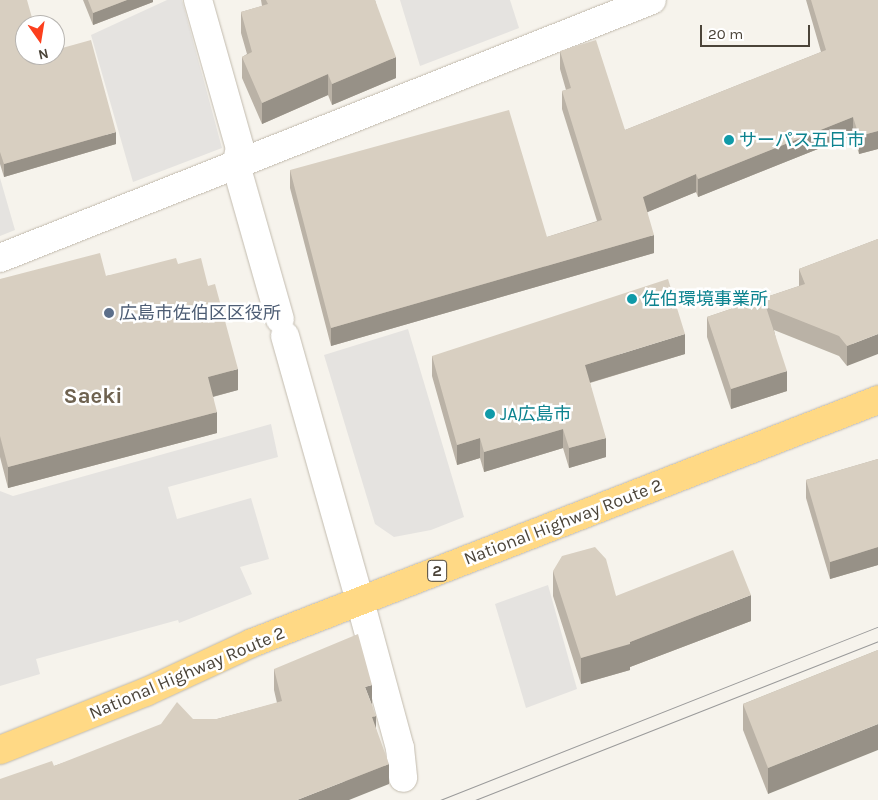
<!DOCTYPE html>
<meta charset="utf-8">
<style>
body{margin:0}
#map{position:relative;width:878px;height:800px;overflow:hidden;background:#f6f3ec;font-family:Karla,"Noto Sans JP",sans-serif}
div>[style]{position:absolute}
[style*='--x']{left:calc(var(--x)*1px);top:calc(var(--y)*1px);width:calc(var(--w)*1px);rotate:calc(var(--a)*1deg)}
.parking>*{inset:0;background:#e5e3e0}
.roads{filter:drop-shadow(0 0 1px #c2bbae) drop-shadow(0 0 1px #c2bbae)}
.minor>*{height:28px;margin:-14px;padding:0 14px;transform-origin:14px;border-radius:14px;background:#fff}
.tertiary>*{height:28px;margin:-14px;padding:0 14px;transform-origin:14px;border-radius:14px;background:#fff}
.trunk>*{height:28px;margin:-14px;padding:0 14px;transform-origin:14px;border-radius:14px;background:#ffd985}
.tram>*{height:1px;margin:-0.5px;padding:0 0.5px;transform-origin:0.5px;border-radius:0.5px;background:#9a9a9a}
.wall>*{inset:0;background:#bab2a6}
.shaded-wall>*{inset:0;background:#979187}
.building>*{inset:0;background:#d8cfc1}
.dots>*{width:14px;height:14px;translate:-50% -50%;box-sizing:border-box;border:2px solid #fff;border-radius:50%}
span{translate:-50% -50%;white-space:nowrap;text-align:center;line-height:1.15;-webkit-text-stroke:5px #fff;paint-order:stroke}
.shield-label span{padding:1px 4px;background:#fff;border:1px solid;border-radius:4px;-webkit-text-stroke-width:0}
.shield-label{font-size:16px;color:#4b4439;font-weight:700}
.culture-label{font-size:18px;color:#0d838f}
.left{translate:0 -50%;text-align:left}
.service-label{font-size:18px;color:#4e5e75}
.street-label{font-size:18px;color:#4b4439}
.district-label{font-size:22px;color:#6e6250;font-weight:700}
.north{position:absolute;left:15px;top:15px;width:50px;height:50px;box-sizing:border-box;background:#fff;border:1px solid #b7b4b0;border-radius:50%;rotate:167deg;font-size:14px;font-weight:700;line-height:20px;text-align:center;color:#4b4439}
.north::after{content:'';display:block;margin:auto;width:18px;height:22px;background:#fc3f1d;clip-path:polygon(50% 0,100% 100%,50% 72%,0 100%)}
.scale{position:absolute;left:700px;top:25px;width:110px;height:22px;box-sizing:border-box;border:2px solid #4b4439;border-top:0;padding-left:6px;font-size:15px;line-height:18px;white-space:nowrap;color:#4b4439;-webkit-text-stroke:4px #fff;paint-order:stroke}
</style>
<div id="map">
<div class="parking">
<i style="clip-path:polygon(167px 0,182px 0,222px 148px,133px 182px,91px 35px)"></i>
<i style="clip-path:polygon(400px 0,510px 0,519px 28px,420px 66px)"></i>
<i style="clip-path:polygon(0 178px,15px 230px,0 236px)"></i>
<i style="clip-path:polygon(408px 329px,464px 517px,431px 530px,394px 537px,375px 524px,324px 355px)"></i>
<i style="clip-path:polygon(271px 424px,278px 457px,168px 487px,177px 519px,251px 498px,269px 559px,240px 567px,252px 594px,179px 623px,178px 620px,36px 659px,40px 674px,0 686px,0 491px,13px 496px)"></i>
<i style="clip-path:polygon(548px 585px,577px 689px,526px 708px,495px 604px)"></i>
</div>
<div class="roads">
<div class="minor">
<i style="--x:198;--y:0;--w:154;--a:74.2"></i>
<i style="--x:240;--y:148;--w:17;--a:103"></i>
<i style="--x:360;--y:601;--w:152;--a:74.8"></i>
<i style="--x:400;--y:748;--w:30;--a:84"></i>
</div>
<div class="tertiary">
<i style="--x:236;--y:165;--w:160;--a:74.1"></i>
<i style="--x:0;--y:258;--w:701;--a:-21.59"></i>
<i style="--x:285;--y:336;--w:275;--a:74.2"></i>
</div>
<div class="trunk">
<i style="--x:0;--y:750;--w:157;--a:-21.7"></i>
<i style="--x:146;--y:692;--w:117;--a:-24.8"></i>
<i style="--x:252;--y:643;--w:672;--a:-21.22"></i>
</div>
</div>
<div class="tram">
<i style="--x:440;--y:800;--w:471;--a:-21.6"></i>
<i style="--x:475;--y:800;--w:433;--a:-21.5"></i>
</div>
<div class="wall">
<i style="clip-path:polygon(0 0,25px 55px,116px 144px,4px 177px,0 164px)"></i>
<i style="clip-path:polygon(83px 0,153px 0,153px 2px,93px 25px)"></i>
<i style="clip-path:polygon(261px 0,375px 0,396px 78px,332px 105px,328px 95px,262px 124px,242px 78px,242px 57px,247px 54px,241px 33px,241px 12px,262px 6px)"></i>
<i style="clip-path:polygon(806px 0,878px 0,878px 149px,859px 154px,853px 135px,698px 197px,696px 192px,647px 212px,654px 253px,331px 346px,290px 188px,290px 170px,547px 237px,597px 221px,562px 109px,562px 91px,566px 90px,560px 69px,560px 51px,625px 130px,821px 52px)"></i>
<i style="clip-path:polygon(878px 239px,847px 366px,839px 356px,774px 330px,787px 391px,731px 409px,707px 337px,707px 317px,799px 286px,799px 269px)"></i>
<i style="clip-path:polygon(178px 264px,208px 286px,238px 390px,213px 397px,217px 433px,8px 488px,0 457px,0 279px,106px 276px)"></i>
<i style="clip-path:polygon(685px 354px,590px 383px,606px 457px,569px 468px,563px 448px,484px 472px,480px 458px,457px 465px,432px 376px,432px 356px)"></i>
<i style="clip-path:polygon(878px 459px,878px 565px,830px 579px,806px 498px,806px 480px)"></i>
<i style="clip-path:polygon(553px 571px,616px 596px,751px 621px,630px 667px,630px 670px,581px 684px,553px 596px)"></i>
<i style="clip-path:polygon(878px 650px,768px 794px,743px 730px,743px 704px)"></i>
<i style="clip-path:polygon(274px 669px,372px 705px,376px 729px,389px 784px,54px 766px,193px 719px,217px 719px,277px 703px,274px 690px)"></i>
</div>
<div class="shaded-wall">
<i style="clip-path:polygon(127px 0,153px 0,153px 2px,93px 25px,93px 13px)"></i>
<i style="clip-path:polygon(396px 57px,396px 78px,332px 105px,332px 84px)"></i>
<i style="clip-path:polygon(328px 74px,328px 95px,262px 124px,262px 103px)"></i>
<i style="clip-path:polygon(853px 117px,853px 135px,698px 197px,698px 179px)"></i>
<i style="clip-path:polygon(878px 131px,878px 149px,859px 154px,859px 136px)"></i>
<i style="clip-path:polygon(116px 132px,116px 144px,4px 177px,4px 164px)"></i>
<i style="clip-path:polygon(696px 174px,696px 192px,643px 214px,643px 197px)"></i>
<i style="clip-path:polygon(654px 235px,654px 253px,331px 346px,331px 328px)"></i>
<i style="clip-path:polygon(685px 334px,685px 354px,585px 384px,585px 365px)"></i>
<i style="clip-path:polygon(878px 334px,878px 354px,847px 366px,847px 346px)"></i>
<i style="clip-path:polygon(238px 369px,238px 390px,208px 398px,208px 377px)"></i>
<i style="clip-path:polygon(787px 371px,787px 391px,731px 409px,731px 389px)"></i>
<i style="clip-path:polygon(217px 412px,217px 433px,8px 488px,8px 467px)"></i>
<i style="clip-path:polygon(563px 429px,563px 448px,484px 472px,484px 452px)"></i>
<i style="clip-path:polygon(480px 438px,480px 458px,457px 465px,457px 445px)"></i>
<i style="clip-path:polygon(606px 438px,606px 457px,569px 468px,569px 448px)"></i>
<i style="clip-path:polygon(878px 547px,878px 565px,830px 579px,830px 562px)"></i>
<i style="clip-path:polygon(751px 595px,751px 621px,630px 667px,630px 670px,581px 684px,581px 658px,630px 642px)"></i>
<i style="clip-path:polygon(372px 685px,372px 705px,365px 687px)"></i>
<i style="clip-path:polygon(376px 716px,376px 736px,372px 717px)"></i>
<i style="clip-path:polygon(878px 724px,878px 750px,768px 794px,768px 768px)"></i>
<i style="clip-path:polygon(389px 764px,389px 784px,349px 800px,297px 800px)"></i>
</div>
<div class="building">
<i style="clip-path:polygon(0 0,27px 0,34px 25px,25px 25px,25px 55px,55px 55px,55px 50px,91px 40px,116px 132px,4px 164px,0 152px)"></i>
<i style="clip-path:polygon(88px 0,127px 0,93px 13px)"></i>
<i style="clip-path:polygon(266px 0,375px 0,396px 57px,332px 84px,328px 74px,262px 103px,242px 57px,252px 52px,241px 12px,268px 4px)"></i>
<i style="clip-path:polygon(811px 0,878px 0,878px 131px,859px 136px,853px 117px,698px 179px,696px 174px,643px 197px,654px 235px,331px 328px,290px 170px,509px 110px,547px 237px,602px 220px,562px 91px,571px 88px,560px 51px,596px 40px,625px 130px,826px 50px)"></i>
<i style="clip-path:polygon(878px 239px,878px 334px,847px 346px,839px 336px,766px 307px,787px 371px,731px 389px,707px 317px,805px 284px,799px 269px)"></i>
<i style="clip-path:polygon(100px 253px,106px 276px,176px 258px,178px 264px,201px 258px,208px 286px,215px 284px,238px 369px,208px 377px,217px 412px,8px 467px,0 436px,0 279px)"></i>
<i style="clip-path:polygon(668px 279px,685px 334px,585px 365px,606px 438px,569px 448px,563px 429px,484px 452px,480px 438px,457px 445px,432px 356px)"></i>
<i style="clip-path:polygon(878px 459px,878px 547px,830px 562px,806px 480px)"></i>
<i style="clip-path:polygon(595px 547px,606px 559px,616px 596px,733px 550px,751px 595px,630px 642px,630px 644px,581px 658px,553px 571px,562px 556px)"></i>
<i style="clip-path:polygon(358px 634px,372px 685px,365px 687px,376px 716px,372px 717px,389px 764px,297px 800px,0 800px,0 779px,52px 761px,54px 766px,161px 724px,177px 702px,193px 719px,217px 719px,282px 701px,274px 669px)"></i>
<i style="clip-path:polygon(878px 650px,878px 724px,768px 768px,743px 704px)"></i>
</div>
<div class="dots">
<i style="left:729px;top:140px;background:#0f9aa8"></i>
<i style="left:632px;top:299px;background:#0f9aa8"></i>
<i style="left:109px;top:313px;background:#5c6f8a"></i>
<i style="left:490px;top:414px;background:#0f9aa8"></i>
</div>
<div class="shield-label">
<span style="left:437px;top:571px">2</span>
</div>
<div class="culture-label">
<span class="left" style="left:739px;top:140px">サーパス五日市</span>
<span class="left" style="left:642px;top:299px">佐伯環境事業所</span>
<span class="left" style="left:500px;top:414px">JA広島市</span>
</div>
<div class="service-label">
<span class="left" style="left:119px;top:313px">広島市佐伯区区役所</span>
</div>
<div class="street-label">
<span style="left:563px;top:522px;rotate:-21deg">National Highway Route 2</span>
<span style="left:187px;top:673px;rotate:-23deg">National Highway Route 2</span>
</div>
<div class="district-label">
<span style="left:93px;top:397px">Saeki</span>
</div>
<div class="north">N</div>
<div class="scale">20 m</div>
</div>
